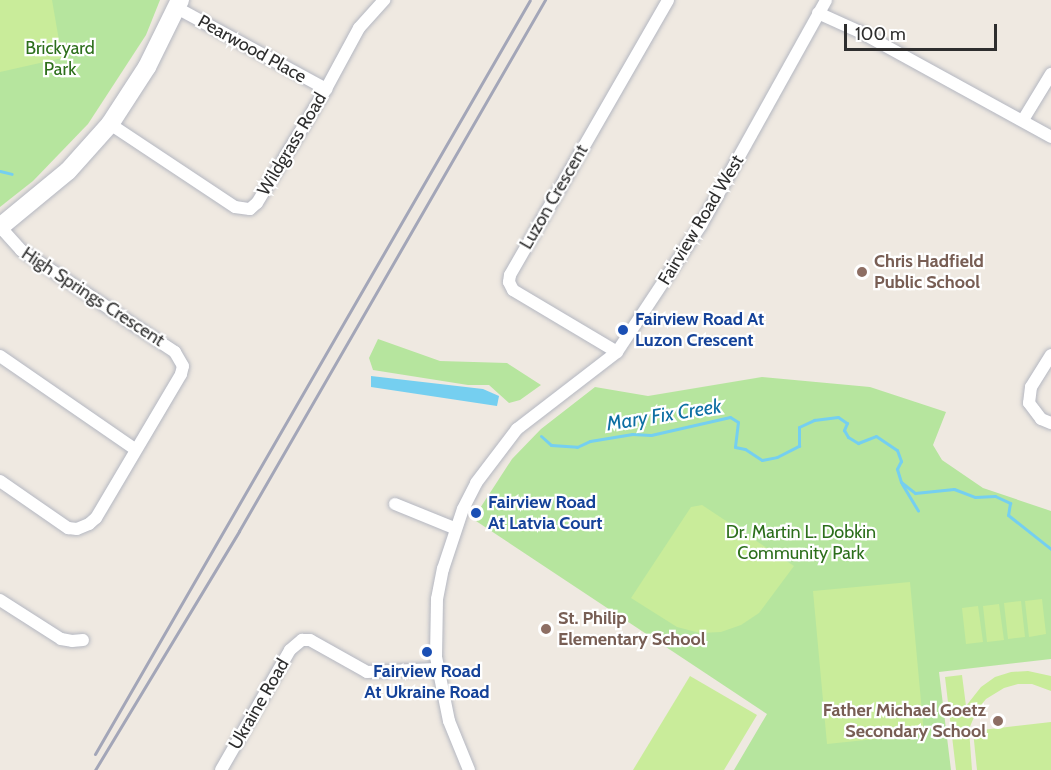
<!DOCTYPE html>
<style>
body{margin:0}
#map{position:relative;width:1051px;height:770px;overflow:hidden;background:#efe9e1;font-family:Cabin,sans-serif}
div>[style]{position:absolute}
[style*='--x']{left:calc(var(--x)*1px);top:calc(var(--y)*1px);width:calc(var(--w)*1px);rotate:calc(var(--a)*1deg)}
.green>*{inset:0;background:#b6e59e}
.pitch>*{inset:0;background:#c9ec9a}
.water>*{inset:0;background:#75cff0}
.stream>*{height:3px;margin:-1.5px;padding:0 1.5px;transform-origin:1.5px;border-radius:1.5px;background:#75cff0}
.roads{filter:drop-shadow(0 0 2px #b4b7c1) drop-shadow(0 0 2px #b4b7c1)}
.street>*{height:12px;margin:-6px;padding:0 6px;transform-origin:6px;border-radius:6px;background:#fff}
.secondary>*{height:18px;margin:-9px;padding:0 9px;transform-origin:9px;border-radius:9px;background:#fff}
.rail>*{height:3px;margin:-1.5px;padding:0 1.5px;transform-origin:1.5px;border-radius:1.5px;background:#a3a6b8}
.dots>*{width:16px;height:16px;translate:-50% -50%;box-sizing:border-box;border:3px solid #fff;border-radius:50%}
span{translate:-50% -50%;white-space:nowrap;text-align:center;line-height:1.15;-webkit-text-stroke:4.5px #fff;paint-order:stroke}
.park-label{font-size:18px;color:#2c6e1b}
.street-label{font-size:18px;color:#2e2e2e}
.education-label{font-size:18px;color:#785e54;font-weight:700}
.left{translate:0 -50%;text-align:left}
.right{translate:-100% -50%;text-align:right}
.transit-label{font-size:18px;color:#164399;font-weight:700}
.water-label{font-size:20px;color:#0d6fa3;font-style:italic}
.scale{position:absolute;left:844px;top:24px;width:153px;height:27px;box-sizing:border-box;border:3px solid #2e2e2e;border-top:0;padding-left:8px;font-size:18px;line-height:21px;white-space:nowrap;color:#2e2e2e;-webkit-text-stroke:4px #fff;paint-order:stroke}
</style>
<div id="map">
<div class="green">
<i style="clip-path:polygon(0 0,160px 0,146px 35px,88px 124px,33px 181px,0 207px)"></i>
<i style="clip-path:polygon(378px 339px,440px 361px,507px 363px,541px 385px,520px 400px,509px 403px,489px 385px,468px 385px,373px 370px,369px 358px)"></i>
<i style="clip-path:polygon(762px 377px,870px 387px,946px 412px,933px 445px,942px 460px,983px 488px,1051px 511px,1051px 659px,939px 672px,951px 770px,734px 770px,767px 714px,473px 519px,512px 459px,541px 429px,595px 387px,648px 396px)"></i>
</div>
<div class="pitch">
<i style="clip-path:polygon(0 0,52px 0,62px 58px,0 72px)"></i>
<i style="clip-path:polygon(702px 505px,794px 566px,759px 613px,741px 625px,721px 632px,700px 633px,677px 627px,631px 598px,691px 507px)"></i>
<i style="clip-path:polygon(910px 582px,924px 734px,827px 744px,813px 591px)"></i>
<i style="clip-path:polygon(1042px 599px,1046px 634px,1029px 637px,1025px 601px)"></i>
<i style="clip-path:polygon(1021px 601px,1025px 637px,1008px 639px,1004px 603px)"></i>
<i style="clip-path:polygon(999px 604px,1004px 640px,987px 642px,983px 606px)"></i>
<i style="clip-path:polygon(978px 606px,983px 642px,966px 644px,962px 608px)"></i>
<i style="clip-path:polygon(1028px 671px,1051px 676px,1051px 691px,1032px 684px,1018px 684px,1004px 688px,986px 699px,977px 710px,969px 729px,972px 770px,956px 770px,945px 677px,962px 675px,966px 706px,981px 687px,995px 677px,1011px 672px)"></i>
<i style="clip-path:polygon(690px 676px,757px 715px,724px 770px,633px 770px)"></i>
<i style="clip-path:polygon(1051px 722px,1051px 770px,977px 770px,973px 731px)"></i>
</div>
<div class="water">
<i style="clip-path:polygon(371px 376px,483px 389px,499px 396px,497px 406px,371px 387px)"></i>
</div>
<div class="stream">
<i style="--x:0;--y:171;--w:12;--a:14"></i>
<i style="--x:541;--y:436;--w:13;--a:42"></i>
<i style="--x:551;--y:445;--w:26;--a:4"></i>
<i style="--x:577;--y:447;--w:14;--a:-25"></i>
<i style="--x:590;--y:441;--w:43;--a:-9.5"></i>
<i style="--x:632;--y:434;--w:19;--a:3"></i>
<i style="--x:651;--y:435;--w:81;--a:-12.8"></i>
<i style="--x:730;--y:417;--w:9;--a:32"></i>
<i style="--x:738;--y:422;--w:25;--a:97"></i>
<i style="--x:735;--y:447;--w:10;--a:11"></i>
<i style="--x:745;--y:449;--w:20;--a:33"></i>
<i style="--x:762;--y:460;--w:15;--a:-11"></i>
<i style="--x:777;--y:457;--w:25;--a:-27"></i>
<i style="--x:799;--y:446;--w:19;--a:-90"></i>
<i style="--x:799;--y:427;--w:17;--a:-25"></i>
<i style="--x:814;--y:420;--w:24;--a:-7"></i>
<i style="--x:838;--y:417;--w:11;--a:34"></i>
<i style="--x:847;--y:423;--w:8;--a:113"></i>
<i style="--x:844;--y:430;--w:8;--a:60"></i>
<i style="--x:848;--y:437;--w:12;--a:31"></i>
<i style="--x:858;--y:443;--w:19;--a:-21"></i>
<i style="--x:876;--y:436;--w:25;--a:34"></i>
<i style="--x:897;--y:450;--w:12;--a:70"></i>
<i style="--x:901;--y:461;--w:9;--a:117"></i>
<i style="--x:897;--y:469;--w:14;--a:73"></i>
<i style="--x:901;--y:482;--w:18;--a:38"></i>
<i style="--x:915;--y:493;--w:39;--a:-6"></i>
<i style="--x:954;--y:489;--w:22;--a:21"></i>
<i style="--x:975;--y:497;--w:20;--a:-3"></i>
<i style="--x:995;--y:496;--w:17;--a:25"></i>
<i style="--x:1010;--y:503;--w:12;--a:99"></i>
<i style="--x:1008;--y:515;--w:55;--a:38.3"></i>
<i style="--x:902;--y:484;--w:31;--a:59"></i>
</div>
<div class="roads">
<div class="street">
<i style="--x:177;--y:8;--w:170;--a:28.5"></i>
<i style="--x:818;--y:13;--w:48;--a:24.4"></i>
<i style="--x:862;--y:33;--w:216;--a:28.8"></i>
<i style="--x:1023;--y:120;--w:54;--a:-58.7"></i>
<i style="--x:110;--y:124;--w:150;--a:33.6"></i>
<i style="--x:235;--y:207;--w:15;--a:8"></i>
<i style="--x:250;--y:209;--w:9;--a:-41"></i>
<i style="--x:257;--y:203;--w:133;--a:-58.8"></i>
<i style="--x:326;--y:89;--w:69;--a:-61.6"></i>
<i style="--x:359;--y:28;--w:38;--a:-48"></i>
<i style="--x:617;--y:352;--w:121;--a:-149.2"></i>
<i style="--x:513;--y:290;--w:9;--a:-117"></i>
<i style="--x:509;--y:282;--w:7;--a:-82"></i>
<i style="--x:510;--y:275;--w:317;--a:-60.1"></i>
<i style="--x:1051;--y:355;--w:38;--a:122"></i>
<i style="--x:1031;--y:387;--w:16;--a:97"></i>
<i style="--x:1029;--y:403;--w:20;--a:53"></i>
<i style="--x:1041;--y:419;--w:11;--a:22"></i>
<i style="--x:0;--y:356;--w:164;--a:34.6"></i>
<i style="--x:0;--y:481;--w:83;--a:34.7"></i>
<i style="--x:68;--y:528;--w:9;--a:6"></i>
<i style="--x:77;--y:529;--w:13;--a:-23"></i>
<i style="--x:89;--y:524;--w:9;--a:-41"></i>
<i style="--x:96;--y:518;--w:167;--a:-59.4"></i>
<i style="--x:181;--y:374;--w:8;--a:-76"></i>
<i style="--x:183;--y:366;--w:16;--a:-120"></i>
<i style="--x:175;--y:352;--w:185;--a:-146.5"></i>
<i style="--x:21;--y:250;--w:31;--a:-132"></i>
<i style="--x:395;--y:504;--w:64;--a:22.1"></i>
<i style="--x:0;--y:600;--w:72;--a:32.6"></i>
<i style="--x:61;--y:639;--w:11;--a:10"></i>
<i style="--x:72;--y:641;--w:11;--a:-5"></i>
<i style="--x:221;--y:770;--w:138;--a:-60.1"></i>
<i style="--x:290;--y:650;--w:16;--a:-40"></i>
<i style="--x:302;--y:640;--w:8;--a:0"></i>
<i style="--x:310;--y:640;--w:65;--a:29.3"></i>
<i style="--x:367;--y:672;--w:69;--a:-2.5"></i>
<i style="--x:469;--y:770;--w:53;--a:-112.2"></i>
<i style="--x:449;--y:721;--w:65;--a:-101.5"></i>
<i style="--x:436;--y:657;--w:58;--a:-89"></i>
<i style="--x:437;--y:599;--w:31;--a:-79"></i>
<i style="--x:443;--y:569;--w:63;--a:-71.6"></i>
<i style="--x:463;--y:509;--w:29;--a:-63"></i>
<i style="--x:476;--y:483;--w:68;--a:-52.8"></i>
<i style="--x:517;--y:429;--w:126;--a:-37.6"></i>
<i style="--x:617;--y:352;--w:152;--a:-56.5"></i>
<i style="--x:701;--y:225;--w:257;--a:-60.9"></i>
</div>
<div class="secondary">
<i style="--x:0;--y:227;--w:88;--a:-39.5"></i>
<i style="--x:68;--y:171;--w:63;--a:-48.2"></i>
<i style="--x:110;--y:124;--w:68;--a:-57"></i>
<i style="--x:147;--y:67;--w:75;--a:-63.8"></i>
</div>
</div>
<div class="rail">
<i style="--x:95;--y:754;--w:870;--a:-60.02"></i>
<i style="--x:95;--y:770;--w:279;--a:-58.9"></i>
<i style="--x:239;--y:531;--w:613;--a:-60.05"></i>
</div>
<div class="dots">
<i style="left:862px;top:272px;background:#8d6e63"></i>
<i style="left:623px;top:330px;background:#1a4fb4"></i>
<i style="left:476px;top:513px;background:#1a4fb4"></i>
<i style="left:546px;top:629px;background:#8d6e63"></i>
<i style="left:427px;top:652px;background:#1a4fb4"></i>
<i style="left:998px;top:721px;background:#8d6e63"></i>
</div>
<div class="park-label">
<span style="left:60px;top:59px">Brickyard<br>Park</span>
<span style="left:801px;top:543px">Dr. Martin L. Dobkin<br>Community Park</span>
</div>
<div class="street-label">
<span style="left:252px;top:49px;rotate:29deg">Pearwood Place</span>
<span style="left:292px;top:144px;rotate:-59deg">Wildgrass Road</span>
<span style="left:554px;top:197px;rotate:-60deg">Luzon Crescent</span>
<span style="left:701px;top:220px;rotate:-59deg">Fairview Road West</span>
<span style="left:93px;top:297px;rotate:33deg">High Springs Crescent</span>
<span style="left:259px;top:704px;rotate:-60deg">Ukraine Road</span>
</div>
<div class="education-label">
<span class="left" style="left:874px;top:272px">Chris Hadfield<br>Public School</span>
<span class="left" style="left:558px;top:629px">St. Philip<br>Elementary School</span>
<span class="right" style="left:986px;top:721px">Father Michael Goetz<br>Secondary School</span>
</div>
<div class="transit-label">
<span class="left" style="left:635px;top:330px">Fairview Road At<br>Luzon Crescent</span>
<span class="left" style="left:488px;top:513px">Fairview Road<br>At Latvia Court</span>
<span style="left:427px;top:682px">Fairview Road<br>At Ukraine Road</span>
</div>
<div class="water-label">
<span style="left:664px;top:415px;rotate:-9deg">Mary Fix Creek</span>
</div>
<div class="scale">100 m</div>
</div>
